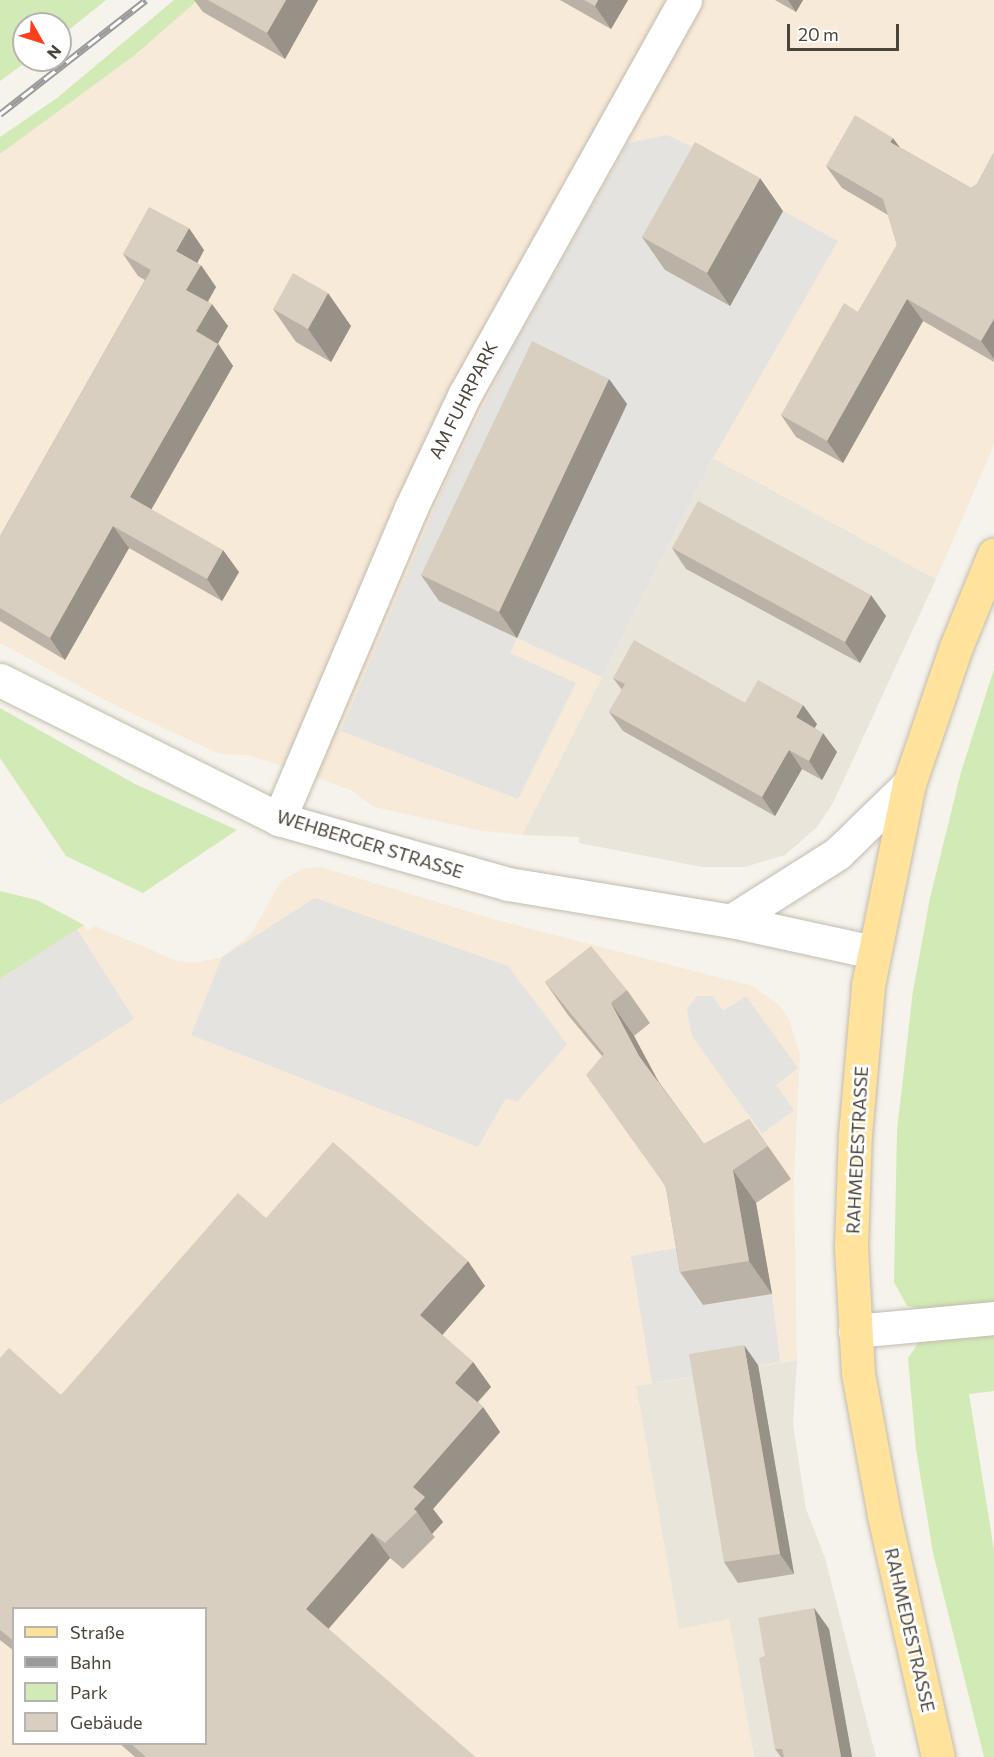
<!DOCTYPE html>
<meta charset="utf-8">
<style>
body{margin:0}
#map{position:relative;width:994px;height:1757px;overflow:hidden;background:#f6f3ec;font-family:Commissioner,sans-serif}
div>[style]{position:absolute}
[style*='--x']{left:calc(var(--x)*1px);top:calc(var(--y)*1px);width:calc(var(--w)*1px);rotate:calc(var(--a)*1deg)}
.residential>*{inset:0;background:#eae5da}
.commercial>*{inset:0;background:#f7ead8}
.green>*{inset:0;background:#d2eab5}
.parking>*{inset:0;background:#e5e3e0}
.roads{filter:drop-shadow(0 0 2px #c2bbae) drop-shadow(0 0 2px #c2bbae)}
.minor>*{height:33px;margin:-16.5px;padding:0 16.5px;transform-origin:16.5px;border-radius:16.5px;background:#fff}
.major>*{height:33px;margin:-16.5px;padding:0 16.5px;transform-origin:16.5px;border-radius:16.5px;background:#ffe39c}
.rail>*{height:7px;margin-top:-3.5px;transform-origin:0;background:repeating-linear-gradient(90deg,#fff 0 14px,#9a9a9a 0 28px);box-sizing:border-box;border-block:2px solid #9a9a9a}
.wall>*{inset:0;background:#bab2a6}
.shaded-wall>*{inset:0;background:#979187}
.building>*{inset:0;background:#d8cfc1}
span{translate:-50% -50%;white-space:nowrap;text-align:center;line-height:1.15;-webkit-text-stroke:5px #fff;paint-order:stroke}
.street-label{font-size:18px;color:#4b4439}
.legend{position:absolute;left:12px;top:1607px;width:195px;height:138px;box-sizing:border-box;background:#fff;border:2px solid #b7b4b0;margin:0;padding:8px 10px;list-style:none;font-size:18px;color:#4b4439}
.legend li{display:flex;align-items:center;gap:12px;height:30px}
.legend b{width:30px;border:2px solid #b7b4b0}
.north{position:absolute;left:12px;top:12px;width:60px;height:60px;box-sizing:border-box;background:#fff;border:2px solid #b7b4b0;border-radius:50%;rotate:129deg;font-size:16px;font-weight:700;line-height:24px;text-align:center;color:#4b4439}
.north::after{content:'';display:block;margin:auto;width:21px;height:27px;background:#fc3f1d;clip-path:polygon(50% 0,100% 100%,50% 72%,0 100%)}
.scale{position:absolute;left:787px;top:24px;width:112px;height:27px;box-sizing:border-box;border:3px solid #4b4439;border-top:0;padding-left:8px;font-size:18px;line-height:21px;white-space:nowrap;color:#4b4439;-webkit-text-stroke:4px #fff;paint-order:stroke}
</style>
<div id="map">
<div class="residential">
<i style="clip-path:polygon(713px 458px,936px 579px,833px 803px,817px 827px,785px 855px,745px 867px,702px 867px,579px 843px,579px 837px,522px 835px)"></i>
<i style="clip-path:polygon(797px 1360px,793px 1424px,806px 1509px,825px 1558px,876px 1757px,754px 1757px,729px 1620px,679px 1629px,636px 1386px)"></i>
</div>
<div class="commercial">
<i style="clip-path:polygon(198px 0,994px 0,994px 445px,936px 579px,713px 458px,522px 835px,478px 830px,374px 807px,351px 790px,300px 772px,248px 755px,220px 754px,118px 707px,0 643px,0 154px,135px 55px)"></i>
<i style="clip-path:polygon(evenodd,321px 867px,500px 921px,752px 986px,779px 1005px,789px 1019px,800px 1054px,794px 1179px,797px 1360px,636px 1386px,679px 1629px,729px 1619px,754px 1757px,0 1757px,0 979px,84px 925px,87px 931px,95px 926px,177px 961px,194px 963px,222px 957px,251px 934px,281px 881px,302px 869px,321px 867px,14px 1608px,206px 1608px,206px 1744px,14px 1744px,14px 1608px)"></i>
</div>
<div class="green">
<i style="clip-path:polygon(0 0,106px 0,60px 37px,60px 24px,24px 24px,24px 60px,29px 60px,0 81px)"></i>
<i style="clip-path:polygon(174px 0,198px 0,135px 55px,0 154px,0 137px,57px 98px)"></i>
<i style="clip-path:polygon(994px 669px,994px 1304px,922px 1309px,907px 1306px,894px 1282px,897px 1130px,913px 991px,930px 898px,961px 772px)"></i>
<i style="clip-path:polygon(0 708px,135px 784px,237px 830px,143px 893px,66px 856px,0 758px)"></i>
<i style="clip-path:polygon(0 891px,37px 900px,84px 925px,0 979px)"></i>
<i style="clip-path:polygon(994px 1331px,994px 1391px,969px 1394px,994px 1550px,994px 1757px,984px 1757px,933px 1553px,916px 1449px,908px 1358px,921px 1339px)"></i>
</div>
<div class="parking">
<i style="clip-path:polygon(667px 135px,726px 162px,665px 269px,729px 306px,783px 211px,838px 241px,713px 458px,602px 677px,517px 638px,510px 653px,576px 683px,518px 799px,341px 731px,444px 486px,512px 349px,628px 143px)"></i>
<i style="clip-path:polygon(315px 898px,508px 966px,567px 1044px,517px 1102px,506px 1098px,478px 1147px,191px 1035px,222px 957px)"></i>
<i style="clip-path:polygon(77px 929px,134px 1019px,0 1105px,0 979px)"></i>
<i style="clip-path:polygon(697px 996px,713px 996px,723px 1011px,746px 996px,798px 1068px,776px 1085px,794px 1110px,762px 1134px,692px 1036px,687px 1009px)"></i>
<i style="clip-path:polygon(693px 1245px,704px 1305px,772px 1294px,780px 1362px,652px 1383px,631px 1256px)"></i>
</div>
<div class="roads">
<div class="minor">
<i style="--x:0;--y:680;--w:312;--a:26.5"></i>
<i style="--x:279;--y:819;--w:238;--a:15.8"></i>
<i style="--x:508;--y:884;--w:226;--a:9.4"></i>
<i style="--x:731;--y:921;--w:145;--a:12.3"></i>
<i style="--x:279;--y:819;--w:338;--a:-67"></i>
<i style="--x:411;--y:508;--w:126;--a:-64.7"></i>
<i style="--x:465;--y:394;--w:451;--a:-60.8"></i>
<i style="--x:731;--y:921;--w:127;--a:-32.4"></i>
<i style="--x:838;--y:853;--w:99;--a:-44.2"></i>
<i style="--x:855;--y:1331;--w:140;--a:-5.3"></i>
</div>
<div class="major">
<i style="--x:938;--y:1757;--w:248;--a:-102.6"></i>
<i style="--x:884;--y:1515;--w:144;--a:-100.4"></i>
<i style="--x:858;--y:1373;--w:126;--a:-93.2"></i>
<i style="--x:851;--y:1247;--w:112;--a:-88"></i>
<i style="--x:855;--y:1135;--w:151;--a:-85"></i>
<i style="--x:868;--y:985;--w:205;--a:-78.5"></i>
<i style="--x:909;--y:784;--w:145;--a:-71.1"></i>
<i style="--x:956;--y:647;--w:100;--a:-67.8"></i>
</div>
</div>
<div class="rail">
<i style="--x:0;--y:114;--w:185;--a:-38"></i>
</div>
<div class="wall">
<i style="clip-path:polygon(194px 0,318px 0,285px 59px,203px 12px)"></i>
<i style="clip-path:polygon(560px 0,628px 0,611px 29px)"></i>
<i style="clip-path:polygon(775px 0,803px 0,796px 12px)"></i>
<i style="clip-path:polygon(901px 148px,971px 188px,977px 184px,994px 152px,994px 362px,923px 321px,843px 463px,796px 437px,781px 415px,858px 312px,897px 245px,888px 215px,842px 188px,826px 166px)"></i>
<i style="clip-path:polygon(783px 211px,730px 306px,665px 270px,642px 237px)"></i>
<i style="clip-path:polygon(204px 250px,197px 263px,216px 287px,208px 301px,228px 326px,218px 343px,233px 366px,151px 509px,239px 572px,222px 601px,129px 548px,65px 660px,0 621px,0 536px,145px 280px,138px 276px,123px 254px)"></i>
<i style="clip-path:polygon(273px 309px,351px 326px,331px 362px,296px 342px)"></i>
<i style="clip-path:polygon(609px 379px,627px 404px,517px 638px,439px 601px,421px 575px)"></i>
<i style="clip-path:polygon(672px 548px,886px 616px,860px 663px,686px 569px)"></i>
<i style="clip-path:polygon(613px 678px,745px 703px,817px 724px,814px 728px,837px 752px,822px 780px,802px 769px,775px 816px,623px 731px,609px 712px,622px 690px)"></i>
<i style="clip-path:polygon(545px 982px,627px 990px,650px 1023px,634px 1036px,659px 1082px,704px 1144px,749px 1119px,791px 1179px,756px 1203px,772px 1294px,703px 1305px,680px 1272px,666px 1188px,602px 1056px,568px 1015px)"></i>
<i style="clip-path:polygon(266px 1218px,485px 1286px,442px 1335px,473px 1362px,491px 1387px,478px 1402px,483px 1407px,500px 1432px,433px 1509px,443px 1522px,432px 1534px,435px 1537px,403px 1569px,390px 1558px,328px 1629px,475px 1757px,135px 1757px,119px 1743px,206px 1743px,14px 1608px,14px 1651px,0 1640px,0 1358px,61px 1395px)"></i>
<i style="clip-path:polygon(758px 1365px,794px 1574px,738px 1583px,724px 1562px)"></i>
<i style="clip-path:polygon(814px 1608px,829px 1629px,852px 1757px,781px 1757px,775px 1749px)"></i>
</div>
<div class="shaded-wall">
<i style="clip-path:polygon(286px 0,318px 0,285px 59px,267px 33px)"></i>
<i style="clip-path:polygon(598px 0,628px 0,611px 29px,595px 6px)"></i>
<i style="clip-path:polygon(788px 0,803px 0,796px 12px)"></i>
<i style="clip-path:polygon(893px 138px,909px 160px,890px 142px)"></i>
<i style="clip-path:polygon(760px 178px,783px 211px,730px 306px,707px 273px)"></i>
<i style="clip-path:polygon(189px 228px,204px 250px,192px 273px,176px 251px)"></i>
<i style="clip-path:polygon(201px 265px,216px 287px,202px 312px,186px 290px)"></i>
<i style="clip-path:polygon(328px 293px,351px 326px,331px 362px,308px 329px)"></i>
<i style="clip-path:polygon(907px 299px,923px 321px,843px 463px,827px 441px)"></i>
<i style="clip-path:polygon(212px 304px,228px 326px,212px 354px,196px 331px)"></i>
<i style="clip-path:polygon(994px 319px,994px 359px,981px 341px)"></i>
<i style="clip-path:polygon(218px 344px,233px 366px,146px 519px,130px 497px)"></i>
<i style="clip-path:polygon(609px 379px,627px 404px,517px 638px,499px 612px)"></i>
<i style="clip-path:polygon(113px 526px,129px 548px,65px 660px,50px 638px)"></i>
<i style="clip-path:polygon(223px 550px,239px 572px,222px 601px,207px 579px)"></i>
<i style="clip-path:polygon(871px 595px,886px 616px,860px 663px,845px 642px)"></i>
<i style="clip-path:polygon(803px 705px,817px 724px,810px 736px,796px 717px)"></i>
<i style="clip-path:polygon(823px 733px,837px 752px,822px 780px,809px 761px)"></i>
<i style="clip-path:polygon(789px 750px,802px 769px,775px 816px,762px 797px)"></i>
<i style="clip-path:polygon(611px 1003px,634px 1036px,662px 1089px,639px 1056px)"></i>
<i style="clip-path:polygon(733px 1170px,756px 1203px,772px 1294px,749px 1261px)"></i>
<i style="clip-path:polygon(468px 1261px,485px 1286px,438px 1340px,420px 1315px)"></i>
<i style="clip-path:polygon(744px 1345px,758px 1365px,794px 1574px,780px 1554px)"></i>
<i style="clip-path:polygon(473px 1362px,491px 1387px,472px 1408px,455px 1383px)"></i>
<i style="clip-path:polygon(483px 1407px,500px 1432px,433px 1509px,443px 1522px,432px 1534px,417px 1512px,414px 1509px,413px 1487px)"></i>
<i style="clip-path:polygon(372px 1533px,390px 1558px,324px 1634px,306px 1609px)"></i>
<i style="clip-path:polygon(814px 1608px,829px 1629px,852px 1757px,841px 1757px)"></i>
</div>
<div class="building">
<i style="clip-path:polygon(208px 0,286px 0,267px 33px)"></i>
<i style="clip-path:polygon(584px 0,598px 0,595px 6px)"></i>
<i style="clip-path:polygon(855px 115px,893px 138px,890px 142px,971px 188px,977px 184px,994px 152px,994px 319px,981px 341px,907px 299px,827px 441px,781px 415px,844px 303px,858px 312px,897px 245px,883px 199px,826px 166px)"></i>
<i style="clip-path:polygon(695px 142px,760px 178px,707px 273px,642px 237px)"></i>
<i style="clip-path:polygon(149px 207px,189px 228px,176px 251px,201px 265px,186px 290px,212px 304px,196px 331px,218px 344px,130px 497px,223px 550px,207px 579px,113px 526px,50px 638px,0 608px,0 536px,151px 270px,123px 254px)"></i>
<i style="clip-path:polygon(293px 273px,328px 293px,308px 329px,273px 309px)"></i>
<i style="clip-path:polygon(532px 341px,609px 379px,499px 612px,421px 575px)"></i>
<i style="clip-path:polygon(698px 501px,871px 595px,845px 642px,672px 548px)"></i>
<i style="clip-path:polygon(634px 640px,745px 703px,758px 680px,803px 705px,796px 717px,823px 733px,809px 761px,789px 750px,762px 797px,609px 712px,625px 684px,613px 678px)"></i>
<i style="clip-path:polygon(591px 946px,627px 990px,611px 1003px,639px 1056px,704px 1144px,749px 1119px,768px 1146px,733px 1170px,749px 1261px,680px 1272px,666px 1187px,586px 1075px,604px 1054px,545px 982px)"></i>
<i style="clip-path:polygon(333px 1142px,468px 1261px,420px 1315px,473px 1362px,455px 1383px,483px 1407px,413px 1487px,425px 1497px,414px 1509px,417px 1512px,385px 1543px,372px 1533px,306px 1609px,475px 1757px,146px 1757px,130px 1743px,206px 1743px,206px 1608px,14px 1608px,14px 1641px,0 1630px,0 1358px,9px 1348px,61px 1395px,238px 1193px,266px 1218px)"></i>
<i style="clip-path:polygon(744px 1345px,780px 1554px,724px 1562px,689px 1354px)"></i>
<i style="clip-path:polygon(814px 1608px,841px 1757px,784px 1757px,782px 1749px,775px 1749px,759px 1658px,765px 1656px,758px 1618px)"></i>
</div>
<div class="street-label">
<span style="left:463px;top:400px;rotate:-63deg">AM FUHRPARK</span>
<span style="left:370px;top:844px;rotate:17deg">WEHBERGER STRASSE</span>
<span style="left:857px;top:1150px;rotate:-87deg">RAHMEDESTRASSE</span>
<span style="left:910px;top:1630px;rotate:77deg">RAHMEDESTRASSE</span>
</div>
<ul class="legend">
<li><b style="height:8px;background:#ffe39c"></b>Straße</li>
<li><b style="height:8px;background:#9a9a9a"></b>Bahn</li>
<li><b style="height:16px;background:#d2eab5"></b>Park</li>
<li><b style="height:16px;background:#d8cfc1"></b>Gebäude</li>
</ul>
<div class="north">N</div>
<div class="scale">20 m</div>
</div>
